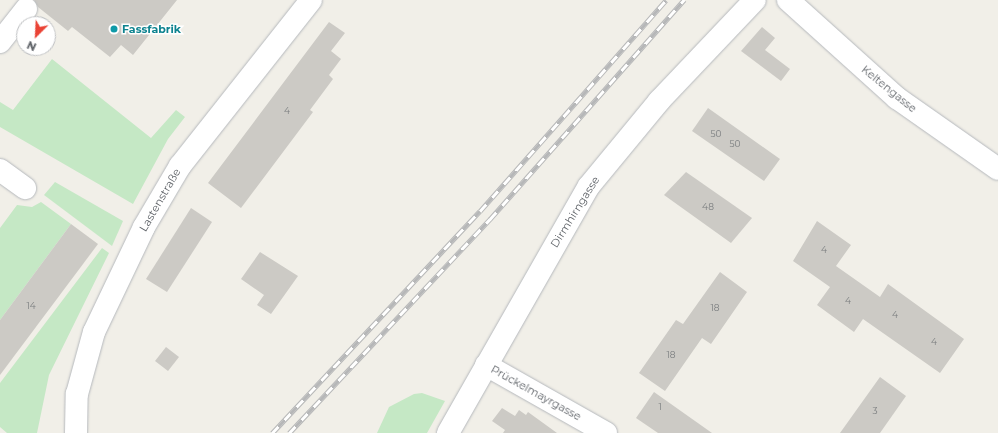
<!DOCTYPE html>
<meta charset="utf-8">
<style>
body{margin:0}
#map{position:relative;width:998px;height:433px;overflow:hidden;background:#f1efe8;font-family:Montserrat,sans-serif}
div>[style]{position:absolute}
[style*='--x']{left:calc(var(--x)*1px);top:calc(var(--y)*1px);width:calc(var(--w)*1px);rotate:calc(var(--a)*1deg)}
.green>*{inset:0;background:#c5e8c5}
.building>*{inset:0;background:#cccac5}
.roads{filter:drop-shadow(0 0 1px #b5b8bc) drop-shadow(0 0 1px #b5b8bc)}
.minor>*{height:22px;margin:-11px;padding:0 11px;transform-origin:11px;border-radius:11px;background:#fff}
.rail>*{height:4.5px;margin-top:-2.25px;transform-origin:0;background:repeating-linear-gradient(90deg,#fff 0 9px,#b6b7b8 0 18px);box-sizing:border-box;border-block:1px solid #b6b7b8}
.dots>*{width:11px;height:11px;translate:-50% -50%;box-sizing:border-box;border:2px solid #fff;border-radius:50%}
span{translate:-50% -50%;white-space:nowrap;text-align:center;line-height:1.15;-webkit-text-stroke:3px #fff;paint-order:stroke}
.number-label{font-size:9px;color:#7a7d7f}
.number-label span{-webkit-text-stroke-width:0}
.culture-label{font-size:11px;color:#0d838f;font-weight:700}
.left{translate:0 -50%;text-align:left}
.street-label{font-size:11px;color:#5f6368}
.north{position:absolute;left:16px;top:16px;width:40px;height:40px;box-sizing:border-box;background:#fff;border:1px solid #bfc1c3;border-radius:50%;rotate:204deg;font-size:11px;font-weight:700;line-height:16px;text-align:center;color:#5f6368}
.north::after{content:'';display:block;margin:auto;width:14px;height:18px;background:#ea4335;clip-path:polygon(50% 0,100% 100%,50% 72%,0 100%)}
</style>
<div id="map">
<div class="green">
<i style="clip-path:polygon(52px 59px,151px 138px,176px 110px,185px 117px,168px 139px,133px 204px,0 127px,0 102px,13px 110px)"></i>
<i style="clip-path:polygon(55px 182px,123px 221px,112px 246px,44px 195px)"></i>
<i style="clip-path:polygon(41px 202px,71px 224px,0 320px,0 228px,17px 205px,32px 207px)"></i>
<i style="clip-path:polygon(102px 248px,109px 253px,49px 375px,37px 433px,7px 433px,0 427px,0 383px)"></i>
<i style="clip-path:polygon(422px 393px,445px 401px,427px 433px,377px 433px,389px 407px,414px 394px)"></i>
</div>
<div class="building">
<i style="clip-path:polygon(34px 0,177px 0,133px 55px,121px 45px,110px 57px,72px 27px,68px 31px,38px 7px)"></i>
<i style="clip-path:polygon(329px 22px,345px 33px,331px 51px,341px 59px,329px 75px,333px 79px,310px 110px,313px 112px,241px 208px,208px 183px)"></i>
<i style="clip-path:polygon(762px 27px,775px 38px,765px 50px,790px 69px,781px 81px,741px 51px)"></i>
<i style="clip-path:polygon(708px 108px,780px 159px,764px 181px,692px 131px)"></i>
<i style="clip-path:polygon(686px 172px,752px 218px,731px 243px,664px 195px)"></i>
<i style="clip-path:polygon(191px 208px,212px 222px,167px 292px,146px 279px)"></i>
<i style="clip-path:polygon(817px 221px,851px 245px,836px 266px,880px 297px,888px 284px,964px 339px,940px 373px,863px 319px,854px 332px,817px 305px,830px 287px,793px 261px)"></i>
<i style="clip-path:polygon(71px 224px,98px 244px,0 375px,0 320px)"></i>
<i style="clip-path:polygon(260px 252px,298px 276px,271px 314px,257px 305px,264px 295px,241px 279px)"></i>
<i style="clip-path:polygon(720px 272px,747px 292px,711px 344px,702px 338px,665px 391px,639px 373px,676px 320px,683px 324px)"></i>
<i style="clip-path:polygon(166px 347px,179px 357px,168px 371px,155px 361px)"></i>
<i style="clip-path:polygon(880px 377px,906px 396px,880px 433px,840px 433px)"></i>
<i style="clip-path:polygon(654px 392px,712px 433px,658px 433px,636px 418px)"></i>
<i style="clip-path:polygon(502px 408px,515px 416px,519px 410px,526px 415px,528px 412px,557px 433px,503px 433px,505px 430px,492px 421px)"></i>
</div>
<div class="roads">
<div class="minor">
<i style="--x:788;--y:0;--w:147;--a:42"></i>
<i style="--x:897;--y:98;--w:123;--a:35.1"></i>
<i style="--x:0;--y:42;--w:42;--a:-51.8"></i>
<i style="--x:0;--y:170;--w:31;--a:36"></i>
<i style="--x:486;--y:365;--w:138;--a:29.5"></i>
<i style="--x:76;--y:433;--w:39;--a:-89"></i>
<i style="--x:77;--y:394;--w:64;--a:-74.7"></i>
<i style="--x:94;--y:332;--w:116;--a:-64.5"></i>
<i style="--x:144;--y:227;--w:71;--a:-59.5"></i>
<i style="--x:180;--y:166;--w:211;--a:-51.7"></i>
<i style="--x:448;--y:433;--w:284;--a:-60.3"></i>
<i style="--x:589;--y:186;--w:110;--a:-50.5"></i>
<i style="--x:659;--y:101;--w:139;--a:-46.5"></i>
</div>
</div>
<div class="rail">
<i style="--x:272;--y:433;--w:304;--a:-46.9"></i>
<i style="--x:480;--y:211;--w:281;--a:-48.6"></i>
<i style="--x:289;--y:433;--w:294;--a:-46.8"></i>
<i style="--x:490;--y:219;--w:293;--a:-48.5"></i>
</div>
<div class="dots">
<i style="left:114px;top:29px;background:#0f9aa8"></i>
</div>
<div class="number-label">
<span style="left:287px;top:111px">4</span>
<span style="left:716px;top:134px">50</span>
<span style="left:735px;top:144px">50</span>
<span style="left:708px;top:207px">48</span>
<span style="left:824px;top:250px">4</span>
<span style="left:848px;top:301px">4</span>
<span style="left:31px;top:306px">14</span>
<span style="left:715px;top:308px">18</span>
<span style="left:895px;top:315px">4</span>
<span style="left:934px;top:342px">4</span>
<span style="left:671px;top:355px">18</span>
<span style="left:660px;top:407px">1</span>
<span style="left:875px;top:411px">3</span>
</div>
<div class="culture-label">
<span class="left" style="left:122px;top:29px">Fassfabrik</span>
</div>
<div class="street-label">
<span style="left:889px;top:89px;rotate:39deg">Keltengasse</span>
<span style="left:160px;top:200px;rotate:-60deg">Lastenstraße</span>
<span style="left:575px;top:212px;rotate:-58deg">Dirmhirngasse</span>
<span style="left:536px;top:393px;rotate:29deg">Prückelmayrgasse</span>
</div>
<div class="north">N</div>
</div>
